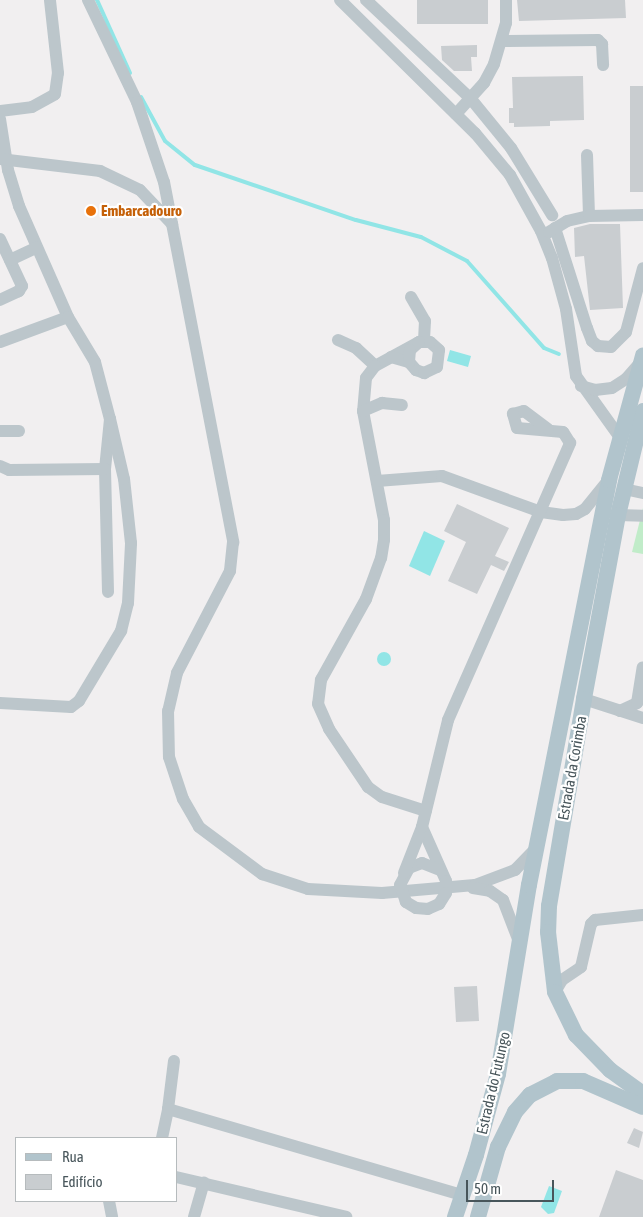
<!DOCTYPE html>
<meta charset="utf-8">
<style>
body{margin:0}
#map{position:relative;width:643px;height:1217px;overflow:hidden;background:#f1eff0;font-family:"Asap Condensed",sans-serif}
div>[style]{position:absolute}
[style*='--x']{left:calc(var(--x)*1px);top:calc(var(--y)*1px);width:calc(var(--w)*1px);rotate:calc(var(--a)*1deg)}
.green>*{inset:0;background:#c1ecc9}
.water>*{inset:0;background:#91e5e6}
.round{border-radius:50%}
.stream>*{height:4px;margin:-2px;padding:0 2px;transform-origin:2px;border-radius:2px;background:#91e5e6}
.building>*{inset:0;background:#c9cdd0}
.minor>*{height:12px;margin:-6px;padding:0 6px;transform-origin:6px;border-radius:6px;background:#bcc6cb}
.major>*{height:16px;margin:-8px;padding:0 8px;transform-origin:8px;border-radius:8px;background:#b1c4cc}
.dots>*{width:14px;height:14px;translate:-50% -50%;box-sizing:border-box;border:2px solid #fff;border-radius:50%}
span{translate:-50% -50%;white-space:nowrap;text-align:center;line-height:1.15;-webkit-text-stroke:4.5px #fff;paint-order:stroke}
.food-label{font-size:15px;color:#c56008;font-weight:700}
.left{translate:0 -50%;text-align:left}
.street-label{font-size:15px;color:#48565b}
.legend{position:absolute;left:15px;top:1137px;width:162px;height:65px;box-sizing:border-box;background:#fff;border:1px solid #b6bbbd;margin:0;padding:6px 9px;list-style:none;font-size:15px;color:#48565b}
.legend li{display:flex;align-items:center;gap:10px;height:25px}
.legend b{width:25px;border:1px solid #b6bbbd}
.scale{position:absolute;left:466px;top:1180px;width:88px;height:22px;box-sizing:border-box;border:2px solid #48565b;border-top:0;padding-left:6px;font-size:15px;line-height:18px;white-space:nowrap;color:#48565b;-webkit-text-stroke:4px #fff;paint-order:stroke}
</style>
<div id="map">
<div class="green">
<i style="clip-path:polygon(643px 508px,643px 554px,632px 552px)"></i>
</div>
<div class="water">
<i style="clip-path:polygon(450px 350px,471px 356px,468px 367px,447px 361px)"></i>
<i style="clip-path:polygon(424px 531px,445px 541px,430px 576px,409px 566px)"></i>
<i class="round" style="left:377px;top:652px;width:14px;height:14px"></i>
<i style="clip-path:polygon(549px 1186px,562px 1191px,554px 1213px,548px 1214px,541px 1207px)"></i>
</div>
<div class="stream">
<i style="--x:97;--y:0;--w:80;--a:65.7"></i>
<i style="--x:141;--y:97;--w:50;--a:61.4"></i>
<i style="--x:165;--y:141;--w:38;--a:39"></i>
<i style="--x:195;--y:165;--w:170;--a:18.9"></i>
<i style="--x:356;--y:220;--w:67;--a:14.7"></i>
<i style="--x:421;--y:237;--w:52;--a:27.6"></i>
<i style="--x:467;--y:261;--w:116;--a:48.5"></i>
<i style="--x:544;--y:348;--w:16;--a:22"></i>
</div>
<div class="building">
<i style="clip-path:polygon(417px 0,488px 0,488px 24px,417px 24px)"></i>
<i style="clip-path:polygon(517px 0,625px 0,626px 18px,519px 21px)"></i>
<i style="clip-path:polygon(477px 45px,477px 57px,471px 57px,472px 71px,454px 71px,442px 60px,441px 46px)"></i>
<i style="clip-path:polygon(583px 76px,584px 120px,550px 121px,550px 126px,514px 127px,514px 123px,509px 123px,509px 108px,513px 108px,512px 77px)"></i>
<i style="clip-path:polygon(630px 86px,643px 86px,643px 192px,630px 192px)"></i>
<i style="clip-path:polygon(590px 224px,620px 224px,623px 308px,590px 310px,584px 256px,575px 257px,574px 228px)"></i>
<i style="clip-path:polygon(457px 504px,509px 528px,495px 556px,509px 562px,504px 571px,491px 565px,477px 594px,448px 581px,466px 542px,444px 531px)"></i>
<i style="clip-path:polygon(477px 986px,479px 1021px,456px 1022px,454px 987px)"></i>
<i style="clip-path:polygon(634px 1128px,643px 1132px,639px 1148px,627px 1143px)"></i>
<i style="clip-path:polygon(616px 1170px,643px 1180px,643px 1217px,599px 1217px)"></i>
</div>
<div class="minor">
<i style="--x:88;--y:0;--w:113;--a:64.3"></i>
<i style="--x:137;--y:102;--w:84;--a:71.4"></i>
<i style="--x:164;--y:182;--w:367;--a:79.1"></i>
<i style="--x:233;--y:542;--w:29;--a:96"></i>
<i style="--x:230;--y:571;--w:115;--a:117.5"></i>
<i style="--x:177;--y:673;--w:39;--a:103"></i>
<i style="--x:168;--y:711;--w:46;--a:88.8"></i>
<i style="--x:169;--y:757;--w:44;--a:71.6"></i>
<i style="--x:183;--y:799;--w:32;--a:60"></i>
<i style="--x:199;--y:827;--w:79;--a:36.7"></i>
<i style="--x:262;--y:874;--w:48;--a:18.1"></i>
<i style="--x:308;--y:889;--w:74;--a:3.1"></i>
<i style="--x:382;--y:893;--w:93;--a:-4.9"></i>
<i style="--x:475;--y:885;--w:43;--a:-20.6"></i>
<i style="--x:515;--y:870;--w:29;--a:-46"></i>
<i style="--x:340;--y:0;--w:190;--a:44.6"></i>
<i style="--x:475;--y:133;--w:55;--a:50.2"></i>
<i style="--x:510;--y:175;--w:64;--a:61"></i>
<i style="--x:541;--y:231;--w:29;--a:68"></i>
<i style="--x:552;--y:258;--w:53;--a:74.6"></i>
<i style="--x:566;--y:309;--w:68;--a:81.5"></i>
<i style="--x:576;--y:376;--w:74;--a:54.4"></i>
<i style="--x:366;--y:0;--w:144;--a:43.3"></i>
<i style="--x:471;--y:99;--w:63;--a:50.8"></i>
<i style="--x:511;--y:148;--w:79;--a:58.5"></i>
<i style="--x:502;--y:41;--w:96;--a:-0.6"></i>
<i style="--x:598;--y:40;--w:6;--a:45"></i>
<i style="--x:602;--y:44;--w:21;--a:87"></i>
<i style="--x:0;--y:111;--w:32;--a:-7"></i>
<i style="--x:32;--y:107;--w:26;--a:-29"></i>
<i style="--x:55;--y:94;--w:21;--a:-82"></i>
<i style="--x:58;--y:73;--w:73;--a:-96.3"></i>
<i style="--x:456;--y:114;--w:42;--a:-47.9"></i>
<i style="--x:484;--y:83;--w:21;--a:-62"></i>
<i style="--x:494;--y:64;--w:43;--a:-73.7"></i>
<i style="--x:506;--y:23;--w:23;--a:-90"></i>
<i style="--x:0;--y:119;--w:52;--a:81.1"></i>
<i style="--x:8;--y:170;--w:38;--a:73"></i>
<i style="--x:19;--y:206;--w:121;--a:66.2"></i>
<i style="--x:587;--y:155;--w:61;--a:88.1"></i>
<i style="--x:0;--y:159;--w:101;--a:6.8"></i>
<i style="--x:100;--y:171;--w:44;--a:25.4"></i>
<i style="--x:140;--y:190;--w:47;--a:46.7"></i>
<i style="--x:555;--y:228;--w:105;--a:72.3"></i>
<i style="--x:587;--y:328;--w:14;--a:69"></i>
<i style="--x:592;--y:341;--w:8;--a:40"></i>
<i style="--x:598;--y:346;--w:13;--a:4"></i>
<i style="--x:611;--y:347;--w:21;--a:-45"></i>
<i style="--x:626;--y:332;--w:66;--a:-75.1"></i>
<i style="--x:549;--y:232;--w:21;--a:-31"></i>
<i style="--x:567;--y:221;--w:23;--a:-13"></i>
<i style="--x:589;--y:216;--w:54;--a:-1.1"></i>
<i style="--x:0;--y:239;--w:52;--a:64.9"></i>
<i style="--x:22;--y:286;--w:6;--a:121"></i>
<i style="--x:19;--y:291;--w:21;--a:155"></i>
<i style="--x:10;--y:260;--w:29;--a:-25"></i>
<i style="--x:411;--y:297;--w:28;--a:60"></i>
<i style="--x:425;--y:321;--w:20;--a:93"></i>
<i style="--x:338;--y:340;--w:20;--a:24"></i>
<i style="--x:356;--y:348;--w:26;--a:43"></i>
<i style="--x:0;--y:342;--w:72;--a:-20.2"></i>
<i style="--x:68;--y:317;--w:52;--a:59"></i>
<i style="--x:95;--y:362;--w:59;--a:75.3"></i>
<i style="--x:110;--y:419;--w:50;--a:95.7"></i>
<i style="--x:105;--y:469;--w:123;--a:88.6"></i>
<i style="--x:419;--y:342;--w:50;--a:151.4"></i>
<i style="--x:375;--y:366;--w:15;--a:127"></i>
<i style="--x:366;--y:378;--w:33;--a:95"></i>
<i style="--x:363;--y:411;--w:111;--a:79.1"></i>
<i style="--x:384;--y:520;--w:20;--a:90"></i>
<i style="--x:384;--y:540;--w:18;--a:99"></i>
<i style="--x:381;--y:558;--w:44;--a:110.1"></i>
<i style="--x:366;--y:599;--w:93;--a:119.1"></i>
<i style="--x:321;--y:680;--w:24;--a:97"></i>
<i style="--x:318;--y:704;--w:27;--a:66"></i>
<i style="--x:329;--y:729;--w:70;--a:56.1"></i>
<i style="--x:368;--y:787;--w:17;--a:36"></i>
<i style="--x:382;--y:797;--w:46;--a:17.7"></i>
<i style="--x:391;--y:357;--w:19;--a:16"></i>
<i style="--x:409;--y:362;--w:11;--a:49"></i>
<i style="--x:416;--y:370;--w:9;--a:21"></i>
<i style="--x:424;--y:373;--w:14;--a:-25"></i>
<i style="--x:437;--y:367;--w:17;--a:-83"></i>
<i style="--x:439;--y:350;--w:12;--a:-138"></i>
<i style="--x:430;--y:342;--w:11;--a:180"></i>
<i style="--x:419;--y:342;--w:12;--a:138"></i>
<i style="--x:410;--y:350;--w:12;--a:95"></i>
<i style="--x:581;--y:386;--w:15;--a:16"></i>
<i style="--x:595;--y:390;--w:17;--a:-7"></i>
<i style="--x:612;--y:388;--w:17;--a:-33"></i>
<i style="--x:626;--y:379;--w:21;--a:-49"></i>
<i style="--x:363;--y:411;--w:21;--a:-23"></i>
<i style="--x:382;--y:403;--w:20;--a:6"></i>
<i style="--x:0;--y:431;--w:19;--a:0"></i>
<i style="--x:0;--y:466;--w:10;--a:24"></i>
<i style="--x:9;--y:470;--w:96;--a:-0.6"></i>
<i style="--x:377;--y:481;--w:65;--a:-4.4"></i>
<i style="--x:442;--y:476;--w:105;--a:20"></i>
<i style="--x:541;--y:512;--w:22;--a:8"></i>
<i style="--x:563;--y:515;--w:13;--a:-4"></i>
<i style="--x:576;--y:514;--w:10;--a:-29"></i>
<i style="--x:585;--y:509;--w:36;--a:-51"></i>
<i style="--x:624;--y:489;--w:19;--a:12"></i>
<i style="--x:618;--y:515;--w:25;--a:2"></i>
<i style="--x:584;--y:699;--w:62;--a:17.9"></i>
<i style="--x:0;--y:703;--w:71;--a:3.2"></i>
<i style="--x:71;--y:707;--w:10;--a:-37"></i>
<i style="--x:79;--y:701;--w:82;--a:-59"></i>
<i style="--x:121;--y:631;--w:29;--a:-76"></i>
<i style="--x:128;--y:603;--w:60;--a:-87.1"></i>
<i style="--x:131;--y:543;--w:64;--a:-96.2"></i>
<i style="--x:124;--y:479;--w:62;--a:-103.1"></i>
<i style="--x:620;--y:711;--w:19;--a:-25"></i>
<i style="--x:637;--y:703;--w:36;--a:-81"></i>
<i style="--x:422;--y:827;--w:59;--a:66"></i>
<i style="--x:446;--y:881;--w:12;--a:90"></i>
<i style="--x:446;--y:893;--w:13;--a:122"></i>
<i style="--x:439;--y:904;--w:12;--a:156"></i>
<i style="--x:428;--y:909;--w:12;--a:-175"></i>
<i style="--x:416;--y:908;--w:12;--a:-149"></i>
<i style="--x:406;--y:902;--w:18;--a:-109"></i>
<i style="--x:400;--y:885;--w:19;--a:-62"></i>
<i style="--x:409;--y:868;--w:14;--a:-21"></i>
<i style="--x:422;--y:863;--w:19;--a:21"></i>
<i style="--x:404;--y:873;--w:49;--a:-68.6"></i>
<i style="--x:422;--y:827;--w:110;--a:-76.3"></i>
<i style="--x:448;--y:720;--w:303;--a:-66.2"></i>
<i style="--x:570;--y:443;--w:13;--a:-122"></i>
<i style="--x:563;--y:432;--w:46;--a:-175"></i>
<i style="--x:517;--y:428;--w:15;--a:-106"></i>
<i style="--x:513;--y:414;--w:11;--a:-15"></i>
<i style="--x:524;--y:411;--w:30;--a:37"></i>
<i style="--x:473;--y:888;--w:17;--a:10"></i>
<i style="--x:490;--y:891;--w:16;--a:35"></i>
<i style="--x:503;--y:900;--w:42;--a:69"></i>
<i style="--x:555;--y:992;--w:14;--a:-60"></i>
<i style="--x:562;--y:980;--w:23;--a:-34"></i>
<i style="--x:581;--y:967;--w:44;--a:-76.9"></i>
<i style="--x:591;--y:924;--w:6;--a:-45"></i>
<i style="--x:595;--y:920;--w:48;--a:-5.9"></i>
<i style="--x:174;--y:1061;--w:48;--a:97.1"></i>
<i style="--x:168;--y:1109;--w:307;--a:16.3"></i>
<i style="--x:162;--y:1138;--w:30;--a:-78"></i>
<i style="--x:176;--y:1177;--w:175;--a:13.2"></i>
<i style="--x:109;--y:1201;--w:16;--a:79"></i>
<i style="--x:194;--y:1217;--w:36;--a:-74"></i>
</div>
<div class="major">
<i style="--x:643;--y:411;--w:107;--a:103.5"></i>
<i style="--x:618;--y:515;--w:187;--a:100.5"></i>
<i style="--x:584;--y:699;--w:210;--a:99.6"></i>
<i style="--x:549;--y:906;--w:26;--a:92"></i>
<i style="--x:548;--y:932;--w:60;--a:83.3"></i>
<i style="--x:555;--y:992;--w:48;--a:64"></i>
<i style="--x:576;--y:1035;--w:49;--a:45.8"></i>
<i style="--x:610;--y:1070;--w:41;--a:36"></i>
<i style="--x:455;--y:1217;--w:65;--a:-71.3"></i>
<i style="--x:476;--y:1155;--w:84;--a:-74.8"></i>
<i style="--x:498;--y:1074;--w:192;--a:-80.7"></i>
<i style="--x:529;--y:885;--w:413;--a:-78.8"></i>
<i style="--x:609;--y:480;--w:129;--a:-74.7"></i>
<i style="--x:478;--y:1217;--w:73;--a:-74.1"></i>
<i style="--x:498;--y:1147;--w:39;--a:-64"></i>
<i style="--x:515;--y:1112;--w:23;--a:-49"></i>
<i style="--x:530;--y:1095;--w:30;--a:-27"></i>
<i style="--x:557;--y:1081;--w:26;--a:0"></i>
<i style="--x:583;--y:1081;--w:65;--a:23.4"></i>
</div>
<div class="dots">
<i style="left:91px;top:211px;background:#e8710a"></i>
</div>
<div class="food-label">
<span class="left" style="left:101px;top:211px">Embarcadouro</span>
</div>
<div class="street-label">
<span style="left:572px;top:768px;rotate:-80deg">Estrada da Corimba</span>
<span style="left:493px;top:1083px;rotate:-77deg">Estrada do Futungo</span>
</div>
<ul class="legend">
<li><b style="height:6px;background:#b1c4cc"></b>Rua</li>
<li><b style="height:14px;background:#c9cdd0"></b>Edifício</li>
</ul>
<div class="scale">50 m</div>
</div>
